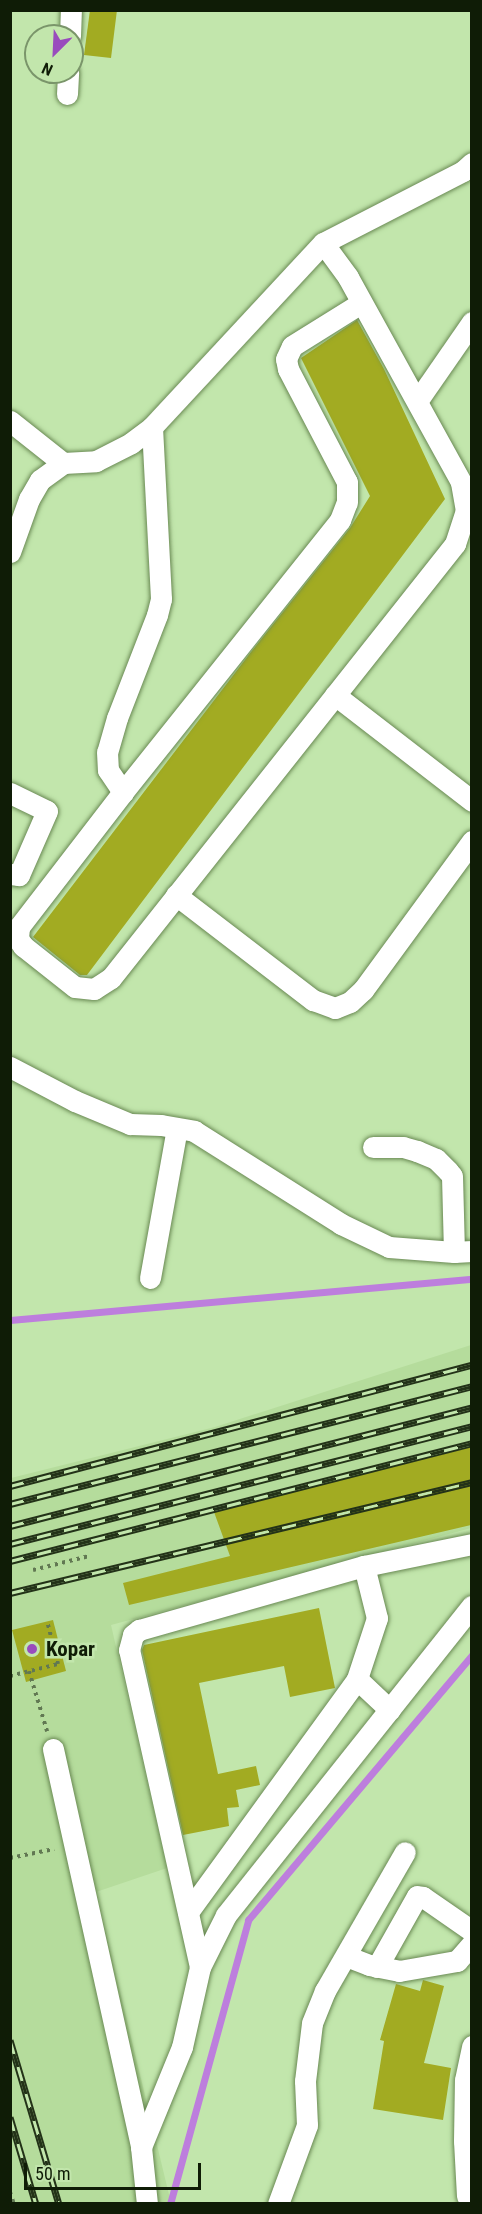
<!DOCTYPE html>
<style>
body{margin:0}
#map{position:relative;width:482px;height:2214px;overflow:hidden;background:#c2e6ac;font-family:"Roboto Condensed",sans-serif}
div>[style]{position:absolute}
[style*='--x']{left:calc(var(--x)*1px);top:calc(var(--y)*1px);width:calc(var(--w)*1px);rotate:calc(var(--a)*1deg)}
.built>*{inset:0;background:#b5dc9c}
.stream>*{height:7px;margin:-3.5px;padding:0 3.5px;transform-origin:3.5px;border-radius:3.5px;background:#bd7edd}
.building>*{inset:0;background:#a2ab22}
.path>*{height:4px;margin-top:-2px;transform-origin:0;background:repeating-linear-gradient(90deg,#617852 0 3px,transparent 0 7.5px)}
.roads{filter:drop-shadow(0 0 2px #698953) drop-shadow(0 0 2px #698953)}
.minor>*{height:21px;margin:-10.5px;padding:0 10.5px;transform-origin:10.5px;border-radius:10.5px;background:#fff}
.rail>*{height:7px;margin-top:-3.5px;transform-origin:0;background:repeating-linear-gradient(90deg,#c2e6ac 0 14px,#233218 0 28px);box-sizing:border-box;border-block:2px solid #233218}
.dots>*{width:16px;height:16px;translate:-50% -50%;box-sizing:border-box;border:3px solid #c2e6ac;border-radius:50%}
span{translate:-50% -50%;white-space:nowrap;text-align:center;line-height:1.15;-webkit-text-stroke:5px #c2e6ac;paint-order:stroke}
.poi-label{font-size:21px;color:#0f1c06;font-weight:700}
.left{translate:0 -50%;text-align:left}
.frame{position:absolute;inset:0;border:12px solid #0f1c06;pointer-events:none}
.north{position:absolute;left:24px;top:24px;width:60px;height:60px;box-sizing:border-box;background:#c2e6ac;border:2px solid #7a956a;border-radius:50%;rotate:204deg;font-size:16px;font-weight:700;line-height:24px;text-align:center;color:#0f1c06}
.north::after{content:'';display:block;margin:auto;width:21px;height:27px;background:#994cbd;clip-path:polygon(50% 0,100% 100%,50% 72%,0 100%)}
.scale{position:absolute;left:24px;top:2163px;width:177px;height:27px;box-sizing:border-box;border:3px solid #0f1c06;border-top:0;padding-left:8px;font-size:18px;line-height:21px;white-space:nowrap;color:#0f1c06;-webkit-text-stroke:4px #c2e6ac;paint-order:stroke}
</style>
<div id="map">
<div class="built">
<i style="clip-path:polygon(471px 1345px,471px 1528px,111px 1625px,167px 1868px,96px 1892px,171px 2203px,11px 2204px,11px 1478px,215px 1427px)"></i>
</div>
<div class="stream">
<i style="--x:10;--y:1320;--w:464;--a:-5.1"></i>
<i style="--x:170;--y:2204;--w:295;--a:-74.6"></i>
<i style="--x:248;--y:1920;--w:347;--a:-49.8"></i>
</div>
<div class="building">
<i style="clip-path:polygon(90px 10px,117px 10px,111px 58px,84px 55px)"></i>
<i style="clip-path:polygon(357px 320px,384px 369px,445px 499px,87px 975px,80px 975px,33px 937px,251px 652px,350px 528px,370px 496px,301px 358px)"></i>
<i style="clip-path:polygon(471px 1447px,471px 1525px,129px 1605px,123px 1583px,230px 1556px,214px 1512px)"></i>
<i style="clip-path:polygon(319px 1608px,335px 1688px,290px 1697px,284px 1666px,199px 1683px,218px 1774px,256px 1766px,260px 1785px,236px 1790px,239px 1807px,227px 1808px,229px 1826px,183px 1835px,142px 1650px,144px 1645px)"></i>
<i style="clip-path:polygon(53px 1620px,66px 1671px,26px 1682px,12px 1630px)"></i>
<i style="clip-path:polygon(423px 1980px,444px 1986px,424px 2063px,451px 2068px,443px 2120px,373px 2109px,384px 2041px,380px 2040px,396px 1984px,420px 1991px)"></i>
</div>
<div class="path">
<i style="--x:33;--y:1570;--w:58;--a:-14"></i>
<i style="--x:29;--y:1671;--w:63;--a:73.3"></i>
<i style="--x:10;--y:1676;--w:49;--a:-14"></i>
<i style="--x:58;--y:1664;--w:44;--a:-104.3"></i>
<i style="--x:10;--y:1858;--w:45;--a:-11.6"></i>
<i style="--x:10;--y:2192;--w:13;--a:72"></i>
</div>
<div class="roads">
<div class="minor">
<i style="--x:70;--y:36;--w:26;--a:-88"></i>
<i style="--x:67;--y:94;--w:22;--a:-87"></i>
<i style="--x:418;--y:400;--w:95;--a:-55.3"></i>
<i style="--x:10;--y:421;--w:68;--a:38.4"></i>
<i style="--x:152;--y:427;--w:172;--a:87"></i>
<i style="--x:161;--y:599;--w:16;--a:104"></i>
<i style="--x:157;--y:615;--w:110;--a:111.2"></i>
<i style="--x:117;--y:718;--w:35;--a:106"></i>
<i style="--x:107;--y:752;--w:18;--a:87"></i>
<i style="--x:108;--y:770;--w:27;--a:56"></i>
<i style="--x:123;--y:792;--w:170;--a:127.6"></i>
<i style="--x:19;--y:927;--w:12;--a:95"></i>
<i style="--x:18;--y:939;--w:9;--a:54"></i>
<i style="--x:23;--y:946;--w:66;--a:38.3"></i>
<i style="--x:75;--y:987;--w:19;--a:6"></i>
<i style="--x:94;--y:989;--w:20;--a:-33"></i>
<i style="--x:111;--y:978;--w:554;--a:-51.6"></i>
<i style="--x:455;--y:544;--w:35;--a:-72"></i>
<i style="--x:466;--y:511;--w:29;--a:-100"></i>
<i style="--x:461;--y:482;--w:234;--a:-118.9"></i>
<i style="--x:348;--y:277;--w:42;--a:-126.3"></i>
<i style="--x:10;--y:552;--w:56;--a:-70.3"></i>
<i style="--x:29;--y:499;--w:22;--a:-60"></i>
<i style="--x:40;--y:480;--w:29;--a:-36"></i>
<i style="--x:63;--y:463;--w:33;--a:-3"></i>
<i style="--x:96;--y:461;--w:39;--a:-27"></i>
<i style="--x:131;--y:443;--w:26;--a:-37"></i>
<i style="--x:152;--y:427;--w:251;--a:-47.1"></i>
<i style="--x:323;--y:243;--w:157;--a:-27.2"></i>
<i style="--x:463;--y:171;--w:12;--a:-42"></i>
<i style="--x:335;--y:695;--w:173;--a:37.7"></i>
<i style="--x:123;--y:792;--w:348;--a:-51.4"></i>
<i style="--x:340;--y:520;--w:19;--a:-69"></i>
<i style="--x:347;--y:502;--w:20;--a:-90"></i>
<i style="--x:347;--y:482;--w:127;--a:-117.6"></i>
<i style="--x:288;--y:369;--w:10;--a:-101"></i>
<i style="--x:286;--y:359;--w:14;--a:-65"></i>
<i style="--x:292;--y:346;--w:81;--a:-31.9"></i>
<i style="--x:10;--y:793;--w:41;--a:25.9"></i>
<i style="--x:47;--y:811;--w:70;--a:113.6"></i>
<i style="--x:19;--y:875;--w:9;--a:-174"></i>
<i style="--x:176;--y:895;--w:173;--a:37.5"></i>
<i style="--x:313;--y:1000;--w:23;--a:20"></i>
<i style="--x:335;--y:1008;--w:16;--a:-22"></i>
<i style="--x:350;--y:1002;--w:18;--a:-43"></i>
<i style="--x:363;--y:990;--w:185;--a:-53.8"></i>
<i style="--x:10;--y:1067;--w:73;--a:27.6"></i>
<i style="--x:75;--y:1101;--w:60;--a:22.7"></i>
<i style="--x:130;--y:1124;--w:31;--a:2"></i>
<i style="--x:161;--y:1125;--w:34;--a:10"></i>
<i style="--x:194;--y:1131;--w:174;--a:32.3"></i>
<i style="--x:341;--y:1224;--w:53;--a:25.6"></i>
<i style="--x:389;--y:1247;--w:65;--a:4.4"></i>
<i style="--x:454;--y:1252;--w:18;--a:-3"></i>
<i style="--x:373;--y:1147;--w:30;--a:0"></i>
<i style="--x:403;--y:1147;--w:15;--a:16"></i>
<i style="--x:417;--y:1151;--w:21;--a:23"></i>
<i style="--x:436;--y:1159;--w:17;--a:45"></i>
<i style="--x:448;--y:1171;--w:6;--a:51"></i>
<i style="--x:452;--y:1176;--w:76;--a:88.5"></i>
<i style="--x:150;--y:1278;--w:152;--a:-79.8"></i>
<i style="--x:364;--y:1566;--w:110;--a:-11.5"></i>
<i style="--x:53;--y:1749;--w:408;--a:77.5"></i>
<i style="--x:141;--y:2147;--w:57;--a:84"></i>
<i style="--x:188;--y:1912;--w:288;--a:-54"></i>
<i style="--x:346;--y:1956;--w:25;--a:21"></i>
<i style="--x:369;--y:1965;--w:31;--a:11"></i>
<i style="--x:399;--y:1971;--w:59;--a:-9.8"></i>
<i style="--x:457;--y:1961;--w:23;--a:-49"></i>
<i style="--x:200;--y:1967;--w:325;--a:-102.6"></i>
<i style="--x:129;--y:1650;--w:16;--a:-75"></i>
<i style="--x:133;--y:1635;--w:8;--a:-40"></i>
<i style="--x:139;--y:1630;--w:234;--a:-15.9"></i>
<i style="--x:364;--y:1566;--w:54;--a:76"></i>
<i style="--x:377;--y:1618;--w:64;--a:108.2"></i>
<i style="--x:357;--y:1679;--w:45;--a:43.2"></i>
<i style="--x:377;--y:1967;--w:81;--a:-60.6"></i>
<i style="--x:417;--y:1896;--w:6;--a:9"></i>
<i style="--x:423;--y:1897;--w:60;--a:34.8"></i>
<i style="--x:141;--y:2147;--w:108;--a:-67.7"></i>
<i style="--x:182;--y:2047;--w:82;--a:-77.3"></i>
<i style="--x:200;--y:1967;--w:58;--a:-63.4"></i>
<i style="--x:226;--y:1915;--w:395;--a:-51.5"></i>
<i style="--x:467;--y:2196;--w:55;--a:-93.1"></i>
<i style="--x:464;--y:2141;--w:61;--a:-89.1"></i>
<i style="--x:465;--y:2080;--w:35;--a:-78"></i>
<i style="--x:278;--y:2204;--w:84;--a:-69.8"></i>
<i style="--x:307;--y:2125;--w:44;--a:-92.6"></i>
<i style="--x:305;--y:2081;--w:58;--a:-83.1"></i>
<i style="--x:312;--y:2023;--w:35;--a:-68"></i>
<i style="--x:325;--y:1991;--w:160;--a:-60.1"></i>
</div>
</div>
<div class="rail">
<i style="--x:10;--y:1486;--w:478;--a:-14.7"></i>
<i style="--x:10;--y:1504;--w:477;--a:-14.3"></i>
<i style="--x:10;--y:1526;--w:477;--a:-14.4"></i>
<i style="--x:10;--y:1544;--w:477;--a:-14.3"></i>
<i style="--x:10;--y:1561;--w:477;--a:-14.3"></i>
<i style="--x:10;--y:1593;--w:475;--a:-13.5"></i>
<i style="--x:10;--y:2040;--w:171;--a:73.4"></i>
<i style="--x:10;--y:2117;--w:91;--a:73.4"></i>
</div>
<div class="dots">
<i style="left:32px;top:1649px;background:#994cbd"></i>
</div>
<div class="poi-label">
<span class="left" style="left:46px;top:1649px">Kopar</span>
</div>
<div class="frame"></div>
<div class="north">N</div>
<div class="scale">50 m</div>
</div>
